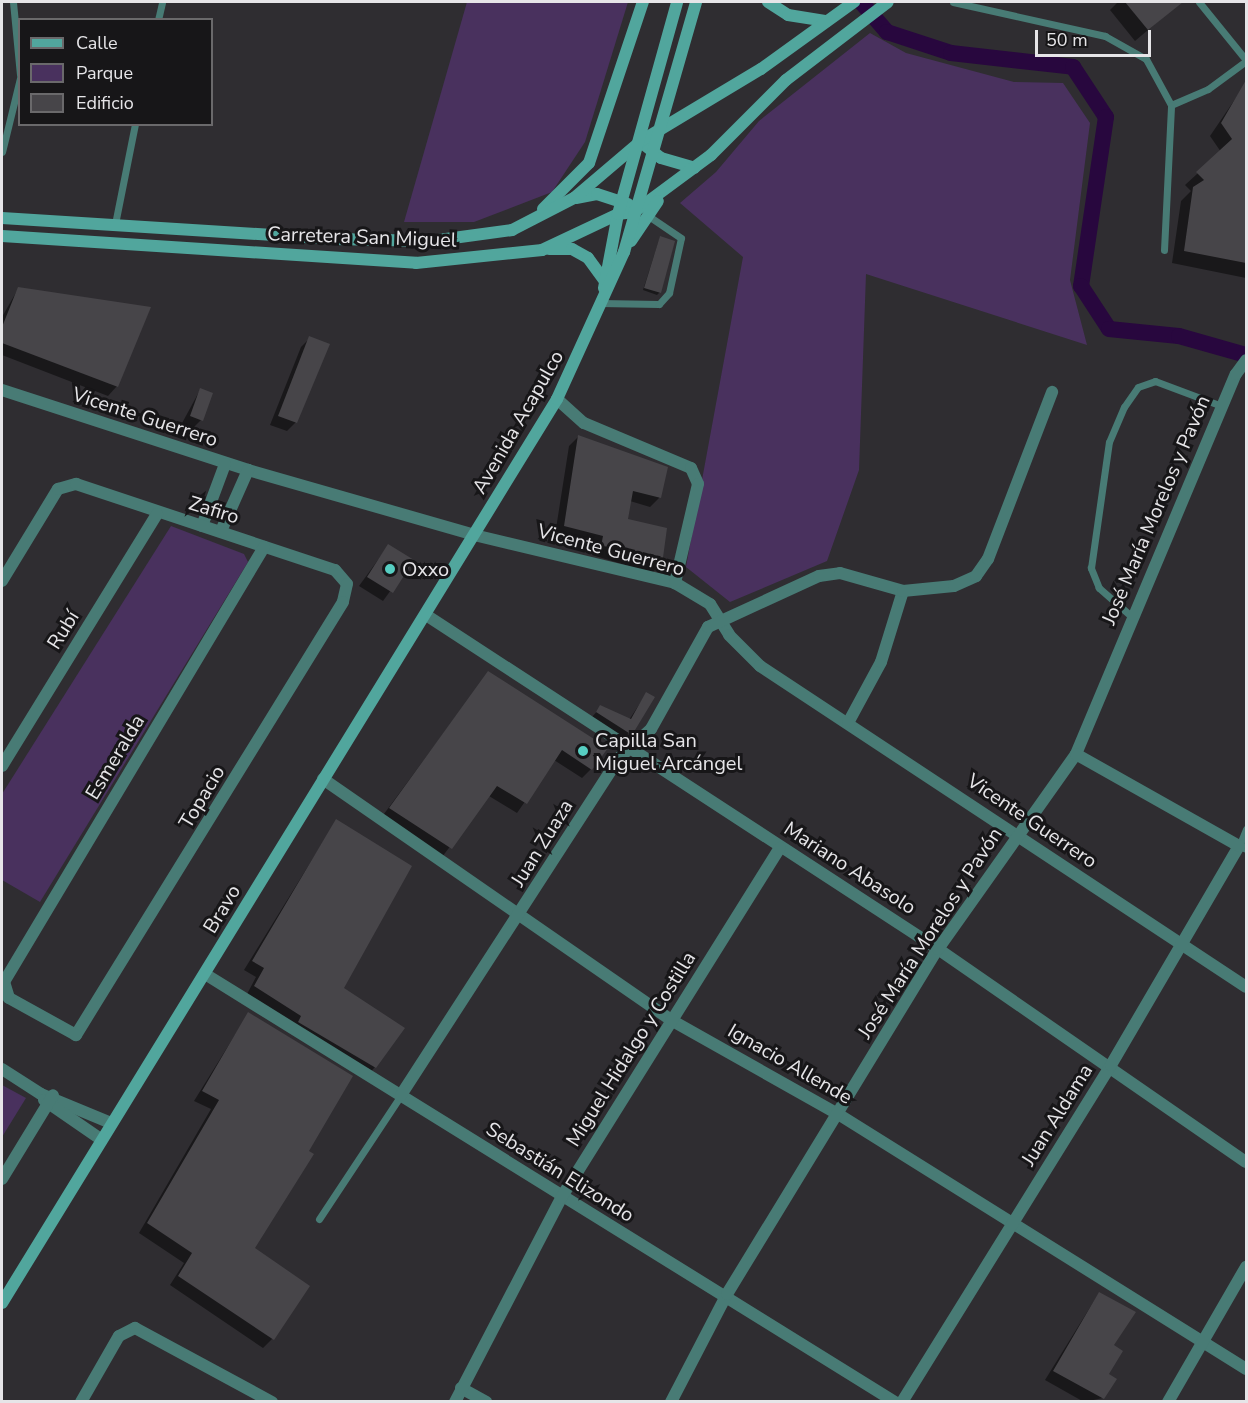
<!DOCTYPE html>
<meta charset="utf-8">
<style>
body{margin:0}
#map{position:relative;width:1248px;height:1403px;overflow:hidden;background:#2f2d31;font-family:"Nunito Sans",sans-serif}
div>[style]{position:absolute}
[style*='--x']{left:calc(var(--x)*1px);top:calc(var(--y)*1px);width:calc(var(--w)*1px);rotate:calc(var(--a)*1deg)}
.green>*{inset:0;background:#49315e}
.shadow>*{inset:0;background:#0007}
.canal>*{height:16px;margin:-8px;padding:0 8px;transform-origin:8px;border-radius:8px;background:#28073e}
.building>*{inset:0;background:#474549}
.lane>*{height:7px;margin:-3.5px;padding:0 3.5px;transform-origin:3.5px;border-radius:3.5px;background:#487b75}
.street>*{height:12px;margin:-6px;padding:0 6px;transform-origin:6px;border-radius:6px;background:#487b75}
.secondary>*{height:12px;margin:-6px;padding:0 6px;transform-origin:6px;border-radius:6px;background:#51a69d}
.dots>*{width:16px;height:16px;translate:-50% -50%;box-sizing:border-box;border:3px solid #171618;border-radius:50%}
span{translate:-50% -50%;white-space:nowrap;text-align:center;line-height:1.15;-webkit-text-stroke:6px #171618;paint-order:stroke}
.street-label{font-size:20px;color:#e6e5e8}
.poi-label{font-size:20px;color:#e6e5e8}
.left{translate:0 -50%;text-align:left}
.frame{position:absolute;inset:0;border:3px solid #e6e5e8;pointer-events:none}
.legend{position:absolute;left:18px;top:18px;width:195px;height:108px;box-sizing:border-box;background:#171618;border:2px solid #6a696b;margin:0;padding:8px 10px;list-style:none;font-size:18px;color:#e6e5e8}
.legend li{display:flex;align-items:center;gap:12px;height:30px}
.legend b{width:30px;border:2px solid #6a696b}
.scale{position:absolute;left:1035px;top:30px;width:116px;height:27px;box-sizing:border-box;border:3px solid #e6e5e8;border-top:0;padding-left:8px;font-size:18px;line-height:21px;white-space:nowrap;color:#e6e5e8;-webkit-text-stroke:4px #171618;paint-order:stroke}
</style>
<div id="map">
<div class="green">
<i style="clip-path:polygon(467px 2px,628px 2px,585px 142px,552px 192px,474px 222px,404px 222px)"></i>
<i style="clip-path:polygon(870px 33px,906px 53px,1014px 82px,1063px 83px,1090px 123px,1070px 280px,1087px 345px,866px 274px,859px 470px,827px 561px,730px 602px,686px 567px,743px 257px,680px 203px,716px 172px,759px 121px)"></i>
<i style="clip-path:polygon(171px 526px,244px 554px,248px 562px,40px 902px,2px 880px,2px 794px)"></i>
<i style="clip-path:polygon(2px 1085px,26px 1098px,2px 1137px)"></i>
</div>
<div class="shadow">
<i style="clip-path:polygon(1118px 2px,1181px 2px,1135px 41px,1110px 10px)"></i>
<i style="clip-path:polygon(1246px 83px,1246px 278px,1172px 263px,1181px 201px,1191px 191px,1185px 185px,1221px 152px,1210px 136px)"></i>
<i style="clip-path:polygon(660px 237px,660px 292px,657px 295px,643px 290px)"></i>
<i style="clip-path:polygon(18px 289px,117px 386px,108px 396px,2px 355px,2px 317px)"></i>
<i style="clip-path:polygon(310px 338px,296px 422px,287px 431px,270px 425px,301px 347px)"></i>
<i style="clip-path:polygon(200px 390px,201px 420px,192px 429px,181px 425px)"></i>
<i style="clip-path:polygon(578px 437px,666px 468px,659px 498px,650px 507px,630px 501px,627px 520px,661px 564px,652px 573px,592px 555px,594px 545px,555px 535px,569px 446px)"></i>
<i style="clip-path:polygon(388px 546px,412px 561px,383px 601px,359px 586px)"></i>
<i style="clip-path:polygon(488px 673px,591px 769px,582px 778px,554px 760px,517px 813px,489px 796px,442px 857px,381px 818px)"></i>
<i style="clip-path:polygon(646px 694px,625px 740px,591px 718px,601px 707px,629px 720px)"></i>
<i style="clip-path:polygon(336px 821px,343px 989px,375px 1067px,366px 1077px,246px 996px,256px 977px,244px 970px)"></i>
<i style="clip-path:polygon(248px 1014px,307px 1151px,253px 1249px,272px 1339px,263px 1348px,170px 1285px,184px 1263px,139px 1233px,211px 1109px,194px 1101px)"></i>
<i style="clip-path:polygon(1099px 1293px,1112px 1346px,1103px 1398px,1084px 1402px,1045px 1380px)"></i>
</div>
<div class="canal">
<i style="--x:861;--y:2;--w:40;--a:49"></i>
<i style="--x:887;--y:32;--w:67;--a:18.2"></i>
<i style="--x:951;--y:53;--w:123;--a:6.5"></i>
<i style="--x:1073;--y:67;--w:60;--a:56.6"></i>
<i style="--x:1106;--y:117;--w:171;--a:98.4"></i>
<i style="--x:1081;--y:286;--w:51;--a:56.9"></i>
<i style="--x:1109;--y:329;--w:70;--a:5.7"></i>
<i style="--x:1179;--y:336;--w:70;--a:15.8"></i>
</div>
<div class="building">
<i style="clip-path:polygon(1125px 2px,1183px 2px,1148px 30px)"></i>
<i style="clip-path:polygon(1246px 80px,1246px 263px,1184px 251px,1193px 187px,1204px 180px,1196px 172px,1232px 139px,1221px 123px)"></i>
<i style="clip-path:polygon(660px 236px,675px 241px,661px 293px,644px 288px)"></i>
<i style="clip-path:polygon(18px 287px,151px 307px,118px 387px,2px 343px,2px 327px)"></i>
<i style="clip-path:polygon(309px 336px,330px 344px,297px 423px,278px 416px)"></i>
<i style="clip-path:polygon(200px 388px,213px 393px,203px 421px,190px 416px)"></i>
<i style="clip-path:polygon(578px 435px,668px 467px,661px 498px,633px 491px,628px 519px,667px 528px,662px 565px,601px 546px,603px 536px,564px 526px)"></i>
<i style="clip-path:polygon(388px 544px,414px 560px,393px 593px,367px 577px)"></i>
<i style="clip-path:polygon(488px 671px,608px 748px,592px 770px,562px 750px,527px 804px,497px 786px,452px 849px,389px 808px)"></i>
<i style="clip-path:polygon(646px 692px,655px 697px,632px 735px,596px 712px,600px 705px,631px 719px)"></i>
<i style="clip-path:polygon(336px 819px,412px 866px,344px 988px,405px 1028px,376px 1068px,298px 1022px,301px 1016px,254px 986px,264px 968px,252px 961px)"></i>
<i style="clip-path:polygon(248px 1012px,353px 1076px,309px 1151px,314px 1154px,255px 1248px,310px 1286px,274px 1340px,178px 1276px,192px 1253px,147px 1223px,219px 1100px,202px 1091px)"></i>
<i style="clip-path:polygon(1099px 1292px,1136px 1312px,1114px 1345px,1123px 1351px,1109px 1374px,1117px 1379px,1104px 1399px,1053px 1371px)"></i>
</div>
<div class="lane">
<i style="--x:13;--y:2;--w:73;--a:84.5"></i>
<i style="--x:953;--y:2;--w:156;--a:12.6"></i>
<i style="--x:1105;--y:36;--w:47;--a:29.3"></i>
<i style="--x:1146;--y:59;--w:52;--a:61.5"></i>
<i style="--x:1171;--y:105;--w:40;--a:-23.4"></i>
<i style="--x:1208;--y:89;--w:47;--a:-36.4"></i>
<i style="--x:1199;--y:2;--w:75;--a:51"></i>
<i style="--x:158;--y:20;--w:18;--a:-77"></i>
<i style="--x:2;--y:152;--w:76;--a:-76.3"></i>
<i style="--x:115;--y:224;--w:102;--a:-78.7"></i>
<i style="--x:1164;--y:250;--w:145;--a:-87.2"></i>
<i style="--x:600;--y:303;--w:59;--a:1"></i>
<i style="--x:659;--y:304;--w:15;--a:-48"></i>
<i style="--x:669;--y:293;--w:56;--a:-77.7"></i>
<i style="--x:681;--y:238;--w:41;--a:-145.9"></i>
<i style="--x:1131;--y:616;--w:43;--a:-138.8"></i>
<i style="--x:1099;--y:588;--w:22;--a:-112"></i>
<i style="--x:1091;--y:568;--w:127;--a:-81.9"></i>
<i style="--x:1109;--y:442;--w:38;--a:-67"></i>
<i style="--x:1124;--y:407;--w:24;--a:-55"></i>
<i style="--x:1138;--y:387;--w:18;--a:-19"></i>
<i style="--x:1155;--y:381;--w:72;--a:20.5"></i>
<i style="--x:1246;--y:829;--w:18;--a:112"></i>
<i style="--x:1239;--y:846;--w:8;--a:23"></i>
<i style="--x:319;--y:1219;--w:149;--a:-56.5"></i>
</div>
<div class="street">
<i style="--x:2;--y:390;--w:259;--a:18"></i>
<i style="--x:248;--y:470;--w:235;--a:16"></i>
<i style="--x:474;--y:535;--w:207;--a:13.4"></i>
<i style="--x:675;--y:583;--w:41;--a:31"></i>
<i style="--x:710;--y:604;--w:36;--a:58"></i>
<i style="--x:729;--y:635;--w:44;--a:45"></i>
<i style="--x:760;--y:666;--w:582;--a:33.44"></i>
<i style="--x:557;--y:399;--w:36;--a:42"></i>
<i style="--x:584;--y:423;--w:116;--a:22.8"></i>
<i style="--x:691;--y:468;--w:17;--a:66"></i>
<i style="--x:698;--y:484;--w:102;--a:103.1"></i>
<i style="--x:202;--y:526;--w:66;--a:-69.6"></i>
<i style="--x:221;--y:531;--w:67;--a:-66.1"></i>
<i style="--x:2;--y:581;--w:108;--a:-58.7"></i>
<i style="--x:58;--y:489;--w:19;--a:-16"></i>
<i style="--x:76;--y:484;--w:273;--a:18.4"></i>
<i style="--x:335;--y:570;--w:18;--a:49"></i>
<i style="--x:347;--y:584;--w:18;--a:103"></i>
<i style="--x:343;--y:602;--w:509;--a:121.66"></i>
<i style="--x:76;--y:1035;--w:77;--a:-151.1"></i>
<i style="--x:9;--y:998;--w:17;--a:-107"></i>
<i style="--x:4;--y:982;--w:507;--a:-59.13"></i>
<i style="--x:426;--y:615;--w:611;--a:33.12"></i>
<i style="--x:938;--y:949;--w:374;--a:34.7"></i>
<i style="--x:848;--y:723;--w:69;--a:-61.6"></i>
<i style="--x:881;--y:662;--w:74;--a:-72.8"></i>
<i style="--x:2;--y:766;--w:296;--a:-58.4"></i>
<i style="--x:323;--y:779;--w:423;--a:34.7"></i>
<i style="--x:671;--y:1020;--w:192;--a:29.4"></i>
<i style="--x:838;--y:1114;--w:481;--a:32"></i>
<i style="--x:205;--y:974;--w:812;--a:31.81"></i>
<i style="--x:2;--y:1069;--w:46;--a:32.7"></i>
<i style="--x:41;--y:1094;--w:76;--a:22.5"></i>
<i style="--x:401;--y:1095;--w:401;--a:-57.1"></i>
<i style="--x:619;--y:758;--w:43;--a:-42.2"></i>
<i style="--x:651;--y:729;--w:117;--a:-60.8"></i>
<i style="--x:708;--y:627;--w:122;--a:-24.7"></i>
<i style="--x:819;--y:576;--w:21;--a:-8"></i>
<i style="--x:840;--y:573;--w:66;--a:15.9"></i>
<i style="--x:903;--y:591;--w:51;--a:-5.6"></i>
<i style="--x:954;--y:586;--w:24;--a:-24"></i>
<i style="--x:976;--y:576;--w:21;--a:-55"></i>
<i style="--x:988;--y:559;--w:179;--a:-69"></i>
<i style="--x:44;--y:1100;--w:70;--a:34.6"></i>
<i style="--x:2;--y:1179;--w:98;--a:-58.7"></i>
<i style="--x:461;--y:1388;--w:29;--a:29"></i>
<i style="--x:81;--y:1402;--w:76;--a:-60.1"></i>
<i style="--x:119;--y:1336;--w:18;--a:-27"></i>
<i style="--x:135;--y:1328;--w:156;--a:28.4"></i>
<i style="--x:455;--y:1402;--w:230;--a:-62.5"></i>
<i style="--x:561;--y:1198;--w:413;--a:-58"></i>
<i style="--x:671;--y:1402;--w:122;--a:-62.6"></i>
<i style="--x:727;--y:1294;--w:404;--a:-58.6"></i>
<i style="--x:938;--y:949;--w:239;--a:-54.7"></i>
<i style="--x:1076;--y:754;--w:412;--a:-67.2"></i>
<i style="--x:1236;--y:374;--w:17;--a:-54"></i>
<i style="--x:902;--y:1402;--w:397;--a:-58.2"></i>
<i style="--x:1111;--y:1065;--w:254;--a:-59.7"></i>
<i style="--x:1239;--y:846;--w:187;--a:-150.6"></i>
<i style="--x:1168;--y:1402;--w:156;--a:-60"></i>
</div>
<div class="secondary">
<i style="--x:768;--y:2;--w:24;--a:33"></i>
<i style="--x:788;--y:15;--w:39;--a:9"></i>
<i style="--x:646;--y:146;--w:19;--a:39"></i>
<i style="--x:661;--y:158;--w:35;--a:16"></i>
<i style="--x:576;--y:198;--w:21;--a:-11"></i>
<i style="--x:597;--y:194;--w:33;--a:18"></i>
<i style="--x:543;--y:209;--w:65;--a:-45"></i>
<i style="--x:589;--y:163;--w:170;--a:-71.5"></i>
<i style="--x:2;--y:218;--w:334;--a:3.6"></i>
<i style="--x:335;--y:239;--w:96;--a:1.2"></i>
<i style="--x:431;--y:241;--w:82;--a:-7.7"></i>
<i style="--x:512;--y:230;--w:70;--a:-27.3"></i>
<i style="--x:574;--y:198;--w:88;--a:-40.4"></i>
<i style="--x:641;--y:141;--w:140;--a:-31"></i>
<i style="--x:761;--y:69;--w:115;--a:-35.8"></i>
<i style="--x:2;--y:236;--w:415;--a:3.7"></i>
<i style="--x:416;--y:263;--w:127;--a:-5.9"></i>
<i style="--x:542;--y:250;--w:84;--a:-25.3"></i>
<i style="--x:618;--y:214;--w:16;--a:-7"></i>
<i style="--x:634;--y:212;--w:96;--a:-36.5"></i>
<i style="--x:711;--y:155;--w:106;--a:-45"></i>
<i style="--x:786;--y:80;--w:128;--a:-37.4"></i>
<i style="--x:631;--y:241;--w:48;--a:-56"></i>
<i style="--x:549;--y:249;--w:23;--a:0"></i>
<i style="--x:572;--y:249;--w:18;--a:29"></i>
<i style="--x:588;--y:258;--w:27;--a:54"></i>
<i style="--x:604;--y:288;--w:75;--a:-79.3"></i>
<i style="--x:618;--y:214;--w:220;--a:-74.4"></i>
<i style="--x:2;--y:1303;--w:1061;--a:-58.45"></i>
<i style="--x:557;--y:399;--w:162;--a:-65.5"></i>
<i style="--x:624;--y:252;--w:260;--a:-73.9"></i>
</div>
<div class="dots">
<i style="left:390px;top:569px;background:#57cec2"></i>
<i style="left:583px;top:751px;background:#57cec2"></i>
</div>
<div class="street-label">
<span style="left:362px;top:237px;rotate:2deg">Carretera San Miguel</span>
<span style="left:145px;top:417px;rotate:18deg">Vicente Guerrero</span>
<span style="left:518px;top:422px;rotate:-60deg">Avenida Acapulco</span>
<span style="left:214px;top:510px;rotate:17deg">Zafiro</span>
<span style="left:1156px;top:510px;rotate:-67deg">José María Morelos y Pavón</span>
<span style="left:611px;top:550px;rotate:15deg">Vicente Guerrero</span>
<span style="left:63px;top:630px;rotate:-58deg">Rubí</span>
<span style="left:115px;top:757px;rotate:-59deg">Esmeralda</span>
<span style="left:202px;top:797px;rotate:-59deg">Topacio</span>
<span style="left:1032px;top:821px;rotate:34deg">Vicente Guerrero</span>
<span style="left:542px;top:843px;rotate:-58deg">Juan Zuaza</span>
<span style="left:850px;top:868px;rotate:33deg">Mariano Abasolo</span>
<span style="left:222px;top:909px;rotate:-59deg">Bravo</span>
<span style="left:930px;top:933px;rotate:-57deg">José María Morelos y Pavón</span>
<span style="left:631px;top:1049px;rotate:-58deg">Miguel Hidalgo y Costilla</span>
<span style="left:790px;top:1064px;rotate:30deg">Ignacio Allende</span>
<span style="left:1057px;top:1115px;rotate:-58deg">Juan Aldama</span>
<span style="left:560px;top:1172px;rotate:32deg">Sebastián Elizondo</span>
</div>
<div class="poi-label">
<span class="left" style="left:402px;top:569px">Oxxo</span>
<span class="left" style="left:595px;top:752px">Capilla San<br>Miguel Arcángel</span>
</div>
<div class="frame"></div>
<ul class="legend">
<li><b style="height:8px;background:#51a69d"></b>Calle</li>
<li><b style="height:16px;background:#49315e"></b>Parque</li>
<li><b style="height:16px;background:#474549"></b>Edificio</li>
</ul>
<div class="scale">50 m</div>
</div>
